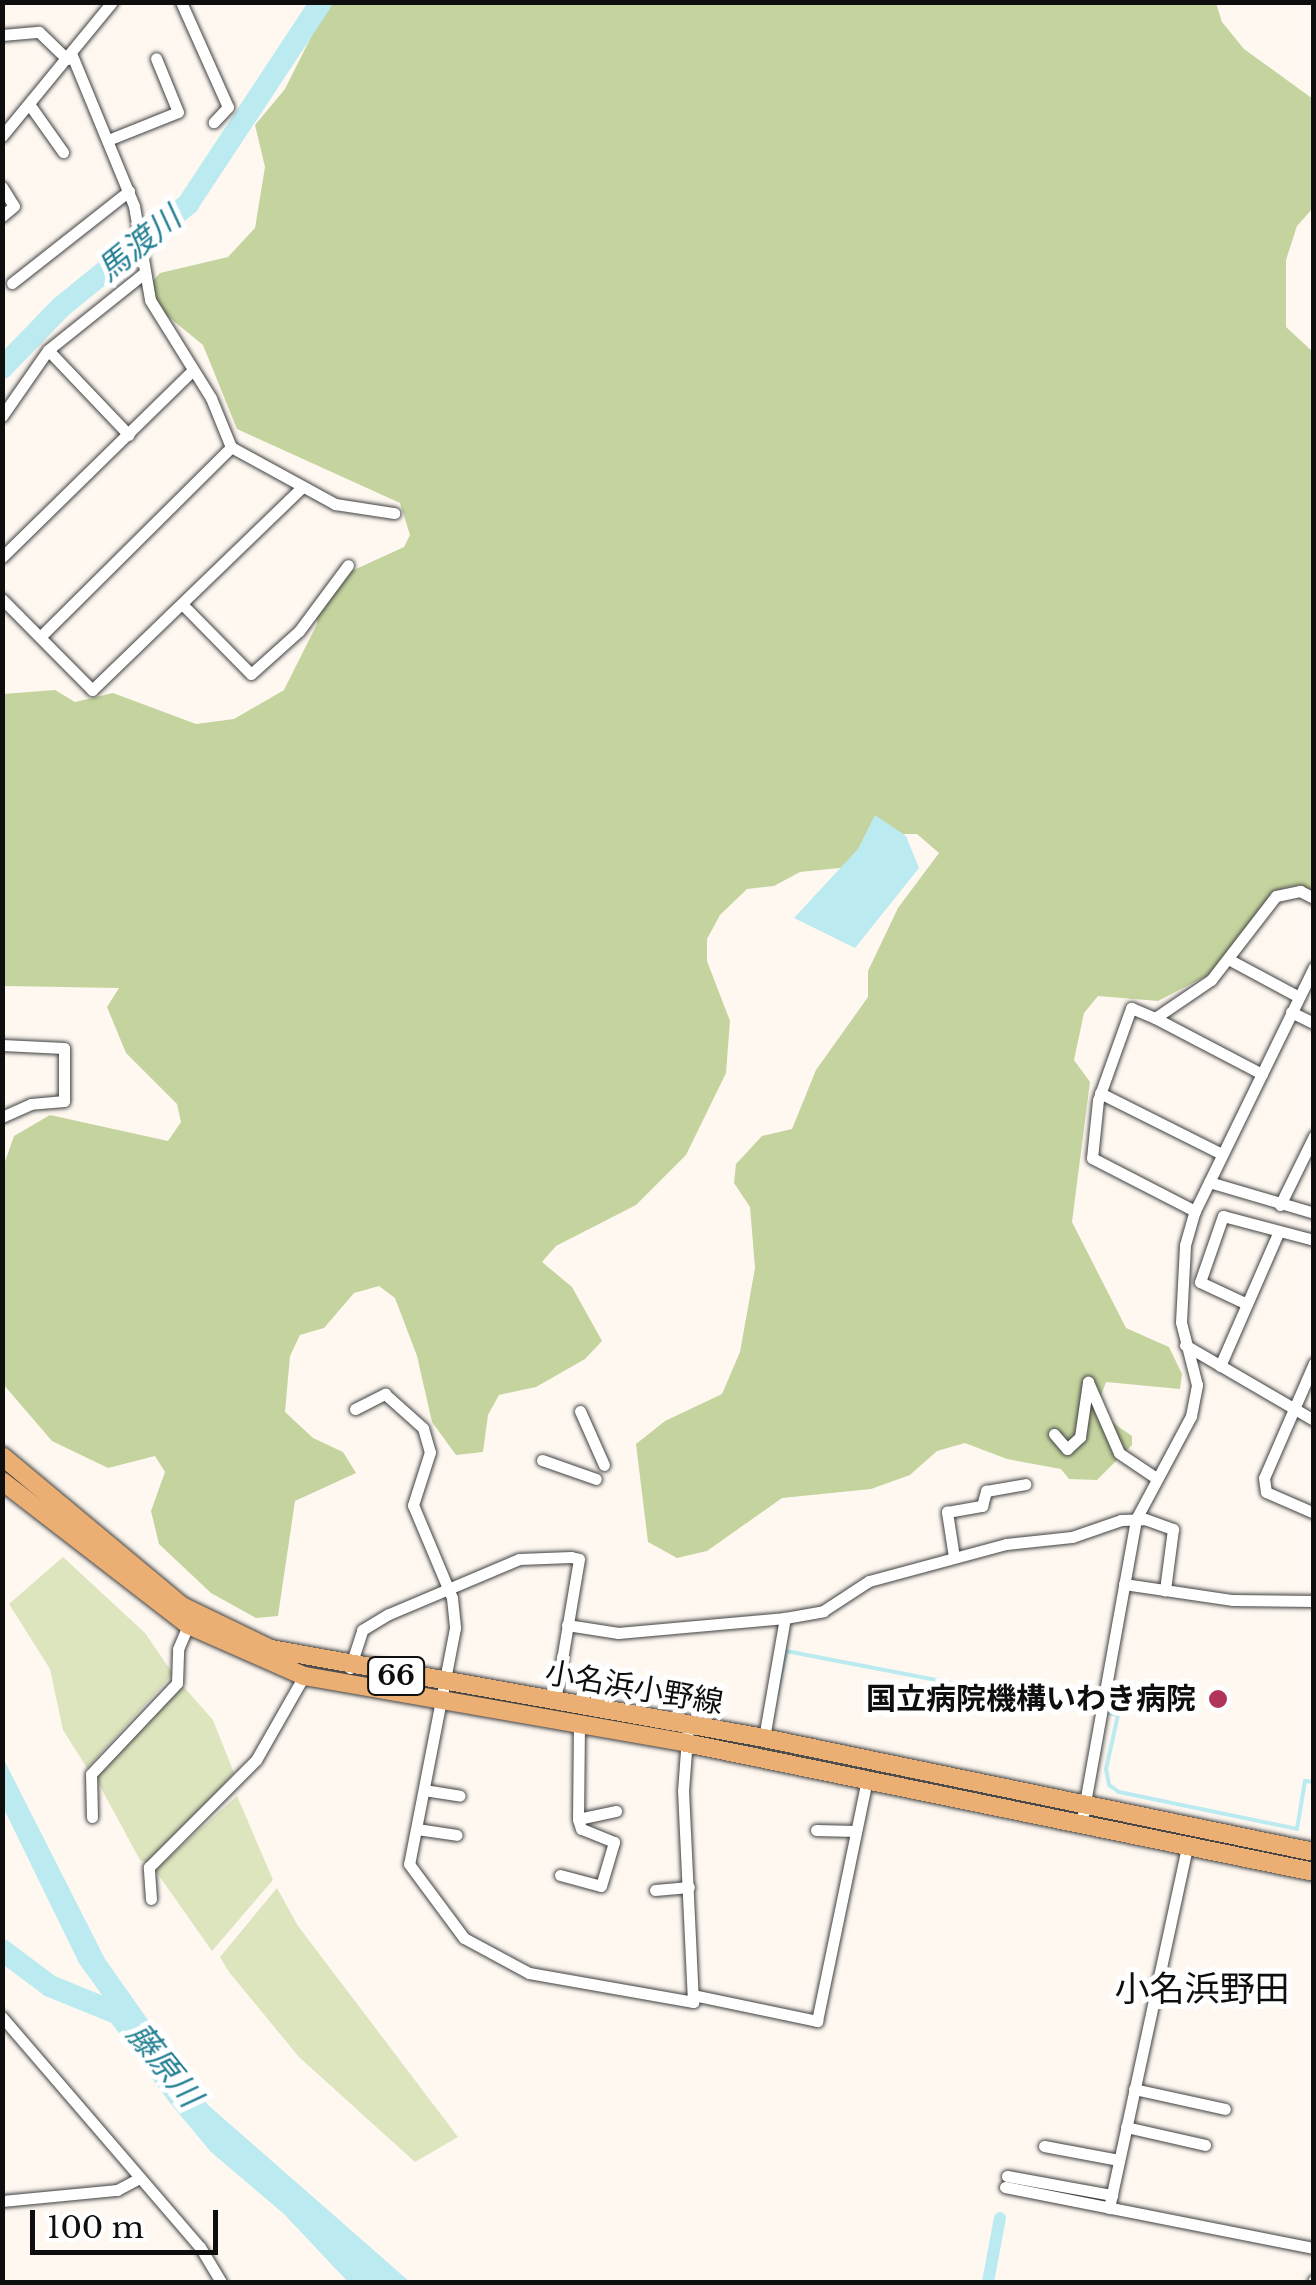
<!DOCTYPE html>
<meta charset="utf-8">
<style>
body{margin:0}
#map{position:relative;width:1316px;height:2285px;overflow:hidden;background:#fef8f1;font-family:"Libre Baskerville","Noto Sans JP",serif}
div>[style]{position:absolute}
[style*='--x']{left:calc(var(--x)*1px);top:calc(var(--y)*1px);width:calc(var(--w)*1px);rotate:calc(var(--a)*1deg)}
.green>*{inset:0;background:#dce5be}
.forest>*{inset:0;background:#c5d49f}
.water>*{inset:0;background:#bbeaf0}
.stream>*{height:4px;margin:-2px;padding:0 2px;transform-origin:2px;border-radius:2px;background:#bbeaf0}
.canal>*{height:12px;margin:-6px;padding:0 6px;transform-origin:6px;border-radius:6px;background:#bbeaf0}
.river>*{height:22px;margin:-11px;padding:0 11px;transform-origin:11px;border-radius:11px;background:#bbeaf0}
.roads{filter:drop-shadow(0 0 2px #414141) drop-shadow(0 0 2px #414141)}
.street>*{height:11px;margin:-5.5px;padding:0 5.5px;transform-origin:5.5px;border-radius:5.5px;background:#fff}
.primary>*{height:18px;margin:-9px;padding:0 9px;transform-origin:9px;border-radius:9px;background:#ebaf74}
.dots>*{width:28px;height:28px;translate:-50% -50%;box-sizing:border-box;border:5px solid #fff;border-radius:50%}
span{translate:-50% -50%;white-space:nowrap;text-align:center;line-height:1.15;-webkit-text-stroke:10px #fff;paint-order:stroke}
.shield-label span{padding:2px 8px;background:#fff;border:2px solid;border-radius:8px;-webkit-text-stroke-width:0}
.shield-label{font-size:28px;color:#0e0e0e;font-weight:700}
.street-label{font-size:30px;color:#0e0e0e}
.poi-label{font-size:30px;color:#0e0e0e;font-weight:700}
.right{translate:-100% -50%;text-align:right}
.water-label{font-size:32px;color:#248094;font-style:italic}
.quarter-label{font-size:35px;color:#0e0e0e}
.frame{position:absolute;inset:0;border:5px solid #0e0e0e;pointer-events:none}
.scale{position:absolute;left:30px;top:2210px;width:188px;height:45px;box-sizing:border-box;border:5px solid #0e0e0e;border-top:0;padding-left:12px;font-size:30px;line-height:35px;white-space:nowrap;color:#0e0e0e;-webkit-text-stroke:8px #fff;paint-order:stroke}
</style>
<div id="map">
<div class="green">
<i style="clip-path:polygon(63px 1557px,145px 1633px,173px 1674px,87px 1768px,63px 1730px,50px 1669px,9px 1604px)"></i>
<i style="clip-path:polygon(182px 1685px,213px 1720px,234px 1773px,151px 1864px,140px 1860px,95px 1777px)"></i>
<i style="clip-path:polygon(237px 1796px,273px 1880px,212px 1951px,155px 1870px)"></i>
<i style="clip-path:polygon(277px 1888px,298px 1926px,458px 2137px,415px 2162px,299px 2057px,229px 1972px,220px 1957px)"></i>
</div>
<div class="forest">
<i style="clip-path:polygon(328px 3px,1216px 3px,1222px 22px,1244px 49px,1313px 99px,1313px 208px,1297px 226px,1286px 260px,1286px 327px,1313px 352px,1313px 893px,1299px 885px,1284px 888px,1216px 971px,1158px 1001px,1098px 996px,1084px 1013px,1074px 1060px,1090px 1082px,1072px 1222px,1126px 1328px,1169px 1347px,1182px 1374px,1180px 1389px,1106px 1382px,1100px 1398px,1103px 1416px,1132px 1436px,1132px 1445px,1097px 1480px,1069px 1479px,1061px 1469px,1007px 1459px,965px 1443px,937px 1451px,910px 1475px,871px 1489px,782px 1498px,707px 1551px,677px 1558px,648px 1542px,636px 1444px,665px 1421px,722px 1394px,740px 1352px,755px 1268px,750px 1207px,734px 1183px,736px 1164px,762px 1136px,792px 1129px,816px 1070px,868px 997px,868px 971px,898px 908px,939px 853px,917px 834px,889px 834px,849px 867px,800px 872px,774px 886px,747px 889px,720px 915px,707px 939px,707px 961px,730px 1021px,726px 1073px,686px 1155px,636px 1205px,556px 1246px,542px 1262px,572px 1287px,602px 1341px,585px 1359px,536px 1387px,499px 1395px,488px 1415px,483px 1452px,456px 1455px,432px 1422px,417px 1356px,395px 1298px,379px 1286px,354px 1293px,324px 1328px,300px 1335px,290px 1356px,285px 1412px,313px 1438px,343px 1452px,356px 1473px,295px 1501px,278px 1616px,256px 1618px,211px 1593px,159px 1544px,151px 1511px,165px 1472px,155px 1456px,108px 1468px,52px 1441px,3px 1384px,2px 1170px,14px 1136px,50px 1115px,168px 1141px,181px 1122px,177px 1104px,126px 1053px,107px 1007px,119px 988px,3px 986px,3px 694px,55px 690px,75px 702px,113px 693px,196px 724px,234px 719px,284px 690px,317px 624px,317px 597px,345px 574px,404px 547px,410px 535px,400px 503px,237px 429px,203px 345px,159px 309px,147px 288px,160px 273px,228px 257px,255px 228px,265px 167px,255px 125px,285px 89px)"></i>
</div>
<div class="water">
<i style="clip-path:polygon(875px 815px,906px 836px,919px 868px,855px 948px,794px 918px,858px 849px)"></i>
<i style="clip-path:polygon(2px 1756px,105px 1959px,208px 2105px,410px 2282px,348px 2282px,284px 2214px,211px 2152px,170px 2103px,110px 2021px,107px 2002px,79px 1963px,3px 1807px)"></i>
</div>
<div class="stream">
<i style="--x:777;--y:1694;--w:44;--a:-78.2"></i>
<i style="--x:786;--y:1651;--w:338;--a:10.9"></i>
<i style="--x:1118;--y:1715;--w:55;--a:102.5"></i>
<i style="--x:1106;--y:1769;--w:16;--a:79"></i>
<i style="--x:1109;--y:1785;--w:12;--a:35"></i>
<i style="--x:1119;--y:1792;--w:182;--a:11.7"></i>
<i style="--x:1297;--y:1829;--w:49;--a:-80.5"></i>
<i style="--x:1305;--y:1781;--w:9;--a:6"></i>
</div>
<div class="canal">
<i style="--x:988;--y:2282;--w:65;--a:-79.4"></i>
</div>
<div class="river">
<i style="--x:2;--y:368;--w:85;--a:-46"></i>
<i style="--x:61;--y:307;--w:164;--a:-39"></i>
<i style="--x:188;--y:204;--w:242;--a:-56.6"></i>
<i style="--x:2;--y:1950;--w:60;--a:36.9"></i>
<i style="--x:50;--y:1986;--w:80;--a:22.1"></i>
</div>
<div class="roads">
<div class="street">
<i style="--x:181;--y:2;--w:115;--a:65.9"></i>
<i style="--x:228;--y:107;--w:21;--a:133"></i>
<i style="--x:2;--y:35;--w:37;--a:-5"></i>
<i style="--x:39;--y:32;--w:39;--a:44"></i>
<i style="--x:71;--y:53;--w:165;--a:67.6"></i>
<i style="--x:134;--y:206;--w:95;--a:80.3"></i>
<i style="--x:150;--y:300;--w:115;--a:58.1"></i>
<i style="--x:211;--y:398;--w:53;--a:67.8"></i>
<i style="--x:231;--y:447;--w:119;--a:28.7"></i>
<i style="--x:335;--y:504;--w:60;--a:8.7"></i>
<i style="--x:29;--y:104;--w:59;--a:54.7"></i>
<i style="--x:2;--y:136;--w:173;--a:-50.6"></i>
<i style="--x:108;--y:140;--w:75;--a:-21.8"></i>
<i style="--x:178;--y:112;--w:58;--a:-112.2"></i>
<i style="--x:2;--y:187;--w:22;--a:58"></i>
<i style="--x:14;--y:206;--w:16;--a:140"></i>
<i style="--x:12;--y:283;--w:149;--a:-38.2"></i>
<i style="--x:48;--y:350;--w:117;--a:46.4"></i>
<i style="--x:2;--y:416;--w:80;--a:-55.1"></i>
<i style="--x:48;--y:350;--w:123;--a:-38.7"></i>
<i style="--x:2;--y:557;--w:266;--a:-44.4"></i>
<i style="--x:2;--y:599;--w:128;--a:45.3"></i>
<i style="--x:92;--y:690;--w:289;--a:-44"></i>
<i style="--x:182;--y:604;--w:98;--a:45.4"></i>
<i style="--x:251;--y:674;--w:64;--a:-41.9"></i>
<i style="--x:299;--y:631;--w:82;--a:-53.4"></i>
<i style="--x:41;--y:636;--w:268;--a:-44.8"></i>
<i style="--x:1230;--y:960;--w:78;--a:28.2"></i>
<i style="--x:1291;--y:1012;--w:25;--a:26"></i>
<i style="--x:1155;--y:1018;--w:26;--a:-157"></i>
<i style="--x:1131;--y:1008;--w:98;--a:109.7"></i>
<i style="--x:1098;--y:1100;--w:58;--a:95.9"></i>
<i style="--x:1092;--y:1158;--w:116;--a:27.2"></i>
<i style="--x:2;--y:1045;--w:62;--a:2.8"></i>
<i style="--x:64;--y:1048;--w:53;--a:90"></i>
<i style="--x:64;--y:1101;--w:33;--a:175"></i>
<i style="--x:31;--y:1104;--w:32;--a:156"></i>
<i style="--x:1262;--y:1074;--w:121;--a:-152.4"></i>
<i style="--x:1155;--y:1018;--w:68;--a:-34.2"></i>
<i style="--x:1211;--y:980;--w:106;--a:-52.3"></i>
<i style="--x:1276;--y:896;--w:25;--a:-12"></i>
<i style="--x:1300;--y:891;--w:16;--a:27"></i>
<i style="--x:1100;--y:1093;--w:136;--a:26.6"></i>
<i style="--x:1209;--y:1182;--w:109;--a:16.4"></i>
<i style="--x:1280;--y:1205;--w:77;--a:-63.8"></i>
<i style="--x:1247;--y:1304;--w:52;--a:-154.9"></i>
<i style="--x:1200;--y:1282;--w:70;--a:-70.8"></i>
<i style="--x:1223;--y:1216;--w:94;--a:14.8"></i>
<i style="--x:1185;--y:1345;--w:149;--a:30.2"></i>
<i style="--x:1314;--y:1363;--w:125;--a:113.5"></i>
<i style="--x:1264;--y:1478;--w:14;--a:82"></i>
<i style="--x:1266;--y:1492;--w:52;--a:23.6"></i>
<i style="--x:1220;--y:1366;--w:145;--a:-66.4"></i>
<i style="--x:355;--y:1409;--w:34;--a:-27"></i>
<i style="--x:385;--y:1394;--w:51;--a:41.8"></i>
<i style="--x:423;--y:1428;--w:25;--a:74"></i>
<i style="--x:430;--y:1452;--w:56;--a:107.8"></i>
<i style="--x:413;--y:1505;--w:101;--a:67.2"></i>
<i style="--x:452;--y:1598;--w:30;--a:84"></i>
<i style="--x:455;--y:1628;--w:240;--a:101"></i>
<i style="--x:409;--y:1864;--w:92;--a:53.4"></i>
<i style="--x:464;--y:1938;--w:74;--a:28.3"></i>
<i style="--x:529;--y:1973;--w:167;--a:10"></i>
<i style="--x:693;--y:2002;--w:211;--a:-92.7"></i>
<i style="--x:683;--y:1791;--w:66;--a:-85.7"></i>
<i style="--x:580;--y:1411;--w:59;--a:66"></i>
<i style="--x:1054;--y:1434;--w:20;--a:49"></i>
<i style="--x:1067;--y:1449;--w:18;--a:-43"></i>
<i style="--x:1080;--y:1437;--w:56;--a:-81.7"></i>
<i style="--x:1088;--y:1382;--w:77;--a:66.4"></i>
<i style="--x:1119;--y:1453;--w:45;--a:34"></i>
<i style="--x:542;--y:1460;--w:57;--a:19.4"></i>
<i style="--x:954;--y:1557;--w:46;--a:-98.8"></i>
<i style="--x:947;--y:1512;--w:36;--a:-10"></i>
<i style="--x:982;--y:1506;--w:16;--a:-75"></i>
<i style="--x:986;--y:1491;--w:40;--a:-10"></i>
<i style="--x:1124;--y:1584;--w:110;--a:8.4"></i>
<i style="--x:1233;--y:1600;--w:81;--a:0.7"></i>
<i style="--x:567;--y:1625;--w:52;--a:8.9"></i>
<i style="--x:618;--y:1633;--w:168;--a:-5.1"></i>
<i style="--x:785;--y:1618;--w:39;--a:-10"></i>
<i style="--x:823;--y:1611;--w:55;--a:-33.1"></i>
<i style="--x:869;--y:1581;--w:142;--a:-15.1"></i>
<i style="--x:1006;--y:1544;--w:66;--a:-6.1"></i>
<i style="--x:1072;--y:1537;--w:52;--a:-19.1"></i>
<i style="--x:1121;--y:1520;--w:24;--a:-2"></i>
<i style="--x:1145;--y:1519;--w:30;--a:20"></i>
<i style="--x:1173;--y:1529;--w:62;--a:97.5"></i>
<i style="--x:350;--y:1668;--w:40;--a:-72"></i>
<i style="--x:362;--y:1630;--w:31;--a:-31"></i>
<i style="--x:389;--y:1614;--w:141;--a:-22.9"></i>
<i style="--x:519;--y:1559;--w:52;--a:-2.2"></i>
<i style="--x:571;--y:1557;--w:8;--a:14"></i>
<i style="--x:579;--y:1559;--w:144;--a:99.6"></i>
<i style="--x:764;--y:1738;--w:122;--a:-80.1"></i>
<i style="--x:424;--y:1790;--w:36;--a:9"></i>
<i style="--x:92;--y:1817;--w:43;--a:-91.3"></i>
<i style="--x:91;--y:1774;--w:125;--a:-46.6"></i>
<i style="--x:177;--y:1683;--w:34;--a:-88"></i>
<i style="--x:178;--y:1649;--w:26;--a:-67"></i>
<i style="--x:578;--y:1819;--w:39;--a:-12"></i>
<i style="--x:1081;--y:1825;--w:311;--a:-79.8"></i>
<i style="--x:1136;--y:1519;--w:117;--a:-61.9"></i>
<i style="--x:1191;--y:1416;--w:32;--a:-79"></i>
<i style="--x:1197;--y:1385;--w:65;--a:-104.3"></i>
<i style="--x:1181;--y:1322;--w:77;--a:-87"></i>
<i style="--x:1185;--y:1245;--w:35;--a:-74"></i>
<i style="--x:1195;--y:1211;--w:271;--a:-64"></i>
<i style="--x:417;--y:1829;--w:40;--a:8.5"></i>
<i style="--x:816;--y:1830;--w:40;--a:1.4"></i>
<i style="--x:560;--y:1875;--w:42;--a:15"></i>
<i style="--x:601;--y:1886;--w:46;--a:-73.5"></i>
<i style="--x:614;--y:1842;--w:35;--a:-158"></i>
<i style="--x:581;--y:1829;--w:10;--a:-107"></i>
<i style="--x:578;--y:1819;--w:94;--a:-89.4"></i>
<i style="--x:655;--y:1890;--w:34;--a:-5"></i>
<i style="--x:151;--y:1899;--w:32;--a:-94"></i>
<i style="--x:149;--y:1867;--w:151;--a:-45"></i>
<i style="--x:256;--y:1760;--w:97;--a:-60.3"></i>
<i style="--x:693;--y:1995;--w:127;--a:11.8"></i>
<i style="--x:817;--y:2021;--w:246;--a:-78.3"></i>
<i style="--x:2;--y:2017;--w:303;--a:49.3"></i>
<i style="--x:200;--y:2247;--w:41;--a:59"></i>
<i style="--x:1134;--y:2089;--w:93;--a:12.4"></i>
<i style="--x:1126;--y:2127;--w:81;--a:12.8"></i>
<i style="--x:1044;--y:2146;--w:76;--a:10.6"></i>
<i style="--x:1007;--y:2176;--w:107;--a:10.3"></i>
<i style="--x:1005;--y:2187;--w:315;--a:11.2"></i>
<i style="--x:2;--y:2201;--w:116;--a:-5.5"></i>
<i style="--x:117;--y:2190;--w:24;--a:-28"></i>
<i style="--x:1109;--y:2208;--w:370;--a:-77.8"></i>
<i style="--x:1313;--y:2282;--w:2;--a:-63"></i>
</div>
<div class="primary">
<i style="--x:2;--y:1456;--w:234;--a:39.8"></i>
<i style="--x:182;--y:1606;--w:99;--a:25.8"></i>
<i style="--x:271;--y:1649;--w:501;--a:10.23"></i>
<i style="--x:764;--y:1738;--w:562;--a:11.71"></i>
<i style="--x:2;--y:1481;--w:235;--a:37.7"></i>
<i style="--x:188;--y:1625;--w:127;--a:23.7"></i>
<i style="--x:304;--y:1676;--w:388;--a:9.9"></i>
<i style="--x:686;--y:1743;--w:641;--a:11.61"></i>
</div>
</div>
<div class="dots">
<i style="left:1218px;top:1699px;background:#b1345a"></i>
</div>
<div class="shield-label">
<span style="left:396px;top:1676px">66</span>
</div>
<div class="street-label">
<span style="left:634px;top:1688px;rotate:10deg">小名浜小野線</span>
</div>
<div class="poi-label">
<span class="right" style="left:1196px;top:1699px">国立病院機構いわき病院</span>
</div>
<div class="water-label">
<span style="left:139px;top:244px;rotate:-39deg">馬渡川</span>
<span style="left:164px;top:2065px;rotate:51deg">藤原川</span>
</div>
<div class="quarter-label">
<span style="left:1202px;top:1989px">小名浜野田</span>
</div>
<div class="frame"></div>
<div class="scale">100 m</div>
</div>
